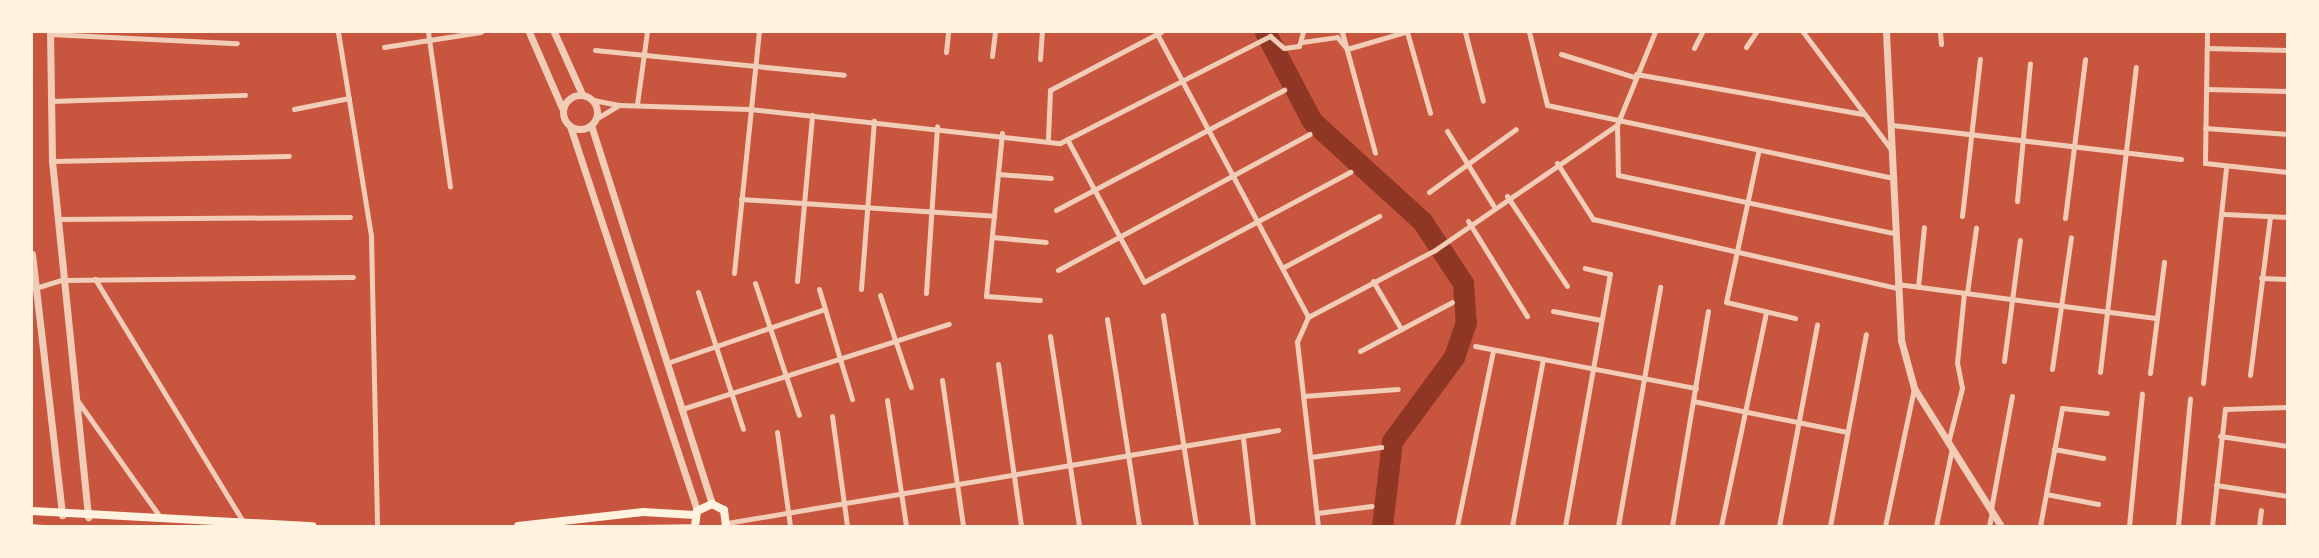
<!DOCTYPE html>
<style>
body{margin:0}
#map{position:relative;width:2319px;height:558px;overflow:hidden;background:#c8553d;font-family:Overpass,sans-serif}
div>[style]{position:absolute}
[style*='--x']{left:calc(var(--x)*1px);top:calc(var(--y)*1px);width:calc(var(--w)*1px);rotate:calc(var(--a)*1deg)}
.river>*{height:21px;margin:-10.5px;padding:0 10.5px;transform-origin:10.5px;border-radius:10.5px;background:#8f3625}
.service>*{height:2.5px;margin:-1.25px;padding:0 1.25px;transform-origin:1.25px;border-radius:1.25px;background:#f1ccb7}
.minor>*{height:5px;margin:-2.5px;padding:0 2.5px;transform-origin:2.5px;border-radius:2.5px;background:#f1ccb7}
.tertiary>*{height:7px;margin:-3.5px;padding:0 3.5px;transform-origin:3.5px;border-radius:3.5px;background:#f1ccb7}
.tertiary>.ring{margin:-3.5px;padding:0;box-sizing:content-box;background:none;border:7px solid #f1ccb7;border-radius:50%}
.secondary>*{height:8px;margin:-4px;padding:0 4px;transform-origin:4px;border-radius:4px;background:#fff3e0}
span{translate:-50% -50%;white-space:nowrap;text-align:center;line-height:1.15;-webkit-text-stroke:5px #fff3e0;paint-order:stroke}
.frame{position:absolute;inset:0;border:33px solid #fff3e0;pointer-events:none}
</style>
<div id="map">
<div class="river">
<i style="--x:1265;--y:32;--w:101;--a:62.2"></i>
<i style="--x:1312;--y:121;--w:149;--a:42.3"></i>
<i style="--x:1422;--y:221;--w:74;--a:56.5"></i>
<i style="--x:1463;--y:283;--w:39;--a:86"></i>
<i style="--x:1466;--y:322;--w:37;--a:109"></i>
<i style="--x:1454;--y:357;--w:104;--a:126.4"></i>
<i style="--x:1392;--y:441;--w:86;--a:96.7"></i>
</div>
<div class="service">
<i style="--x:32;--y:525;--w:12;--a:5"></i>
<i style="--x:637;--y:526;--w:57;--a:-1"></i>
</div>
<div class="minor">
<i style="--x:338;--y:32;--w:207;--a:80.8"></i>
<i style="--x:371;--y:236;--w:290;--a:88.8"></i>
<i style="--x:428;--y:32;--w:156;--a:81.9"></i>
<i style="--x:1156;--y:32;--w:323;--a:61.9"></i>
<i style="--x:1308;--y:317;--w:27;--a:114"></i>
<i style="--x:1297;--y:342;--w:185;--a:83.5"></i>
<i style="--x:1342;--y:32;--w:125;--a:74.7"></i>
<i style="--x:1407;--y:32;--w:84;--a:74.1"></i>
<i style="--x:1465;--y:32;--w:71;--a:75.4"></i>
<i style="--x:1529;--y:32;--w:75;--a:76.1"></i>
<i style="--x:1547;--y:105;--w:355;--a:11.9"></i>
<i style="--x:1803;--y:32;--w:146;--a:53.1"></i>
<i style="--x:1940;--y:32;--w:12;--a:85"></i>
<i style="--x:2207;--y:32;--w:131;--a:90.9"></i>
<i style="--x:2205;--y:163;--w:83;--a:6.2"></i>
<i style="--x:50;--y:34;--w:187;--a:2.8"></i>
<i style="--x:1302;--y:42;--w:35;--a:-8"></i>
<i style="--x:1337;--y:37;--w:16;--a:50"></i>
<i style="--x:1347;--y:49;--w:60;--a:-16.3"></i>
<i style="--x:384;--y:47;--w:98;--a:-8.8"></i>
<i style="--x:1746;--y:47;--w:18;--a:-56"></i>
<i style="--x:1694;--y:48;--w:18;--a:-63"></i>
<i style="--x:2207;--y:48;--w:81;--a:1.4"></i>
<i style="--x:595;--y:50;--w:250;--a:5.7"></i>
<i style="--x:946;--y:52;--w:20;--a:-84"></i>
<i style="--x:1561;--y:54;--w:77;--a:17.5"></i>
<i style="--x:992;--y:56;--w:24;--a:-83"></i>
<i style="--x:1040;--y:59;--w:27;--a:-86"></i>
<i style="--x:1636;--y:74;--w:230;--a:10"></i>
<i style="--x:2206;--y:89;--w:82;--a:1.4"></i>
<i style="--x:593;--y:100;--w:26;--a:11"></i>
<i style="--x:619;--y:105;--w:27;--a:149"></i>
<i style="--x:50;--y:101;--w:195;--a:-1.8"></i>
<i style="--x:637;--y:104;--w:73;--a:-82.1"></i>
<i style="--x:619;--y:105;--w:131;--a:1.7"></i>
<i style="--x:750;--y:109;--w:312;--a:6.3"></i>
<i style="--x:1060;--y:143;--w:236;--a:-27"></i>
<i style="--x:1270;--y:36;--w:18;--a:41"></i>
<i style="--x:1284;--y:48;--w:15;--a:-8"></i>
<i style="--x:1299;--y:46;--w:15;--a:-74"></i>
<i style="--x:294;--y:109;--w:56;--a:-11.3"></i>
<i style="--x:1617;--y:125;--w:50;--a:88.9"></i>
<i style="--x:1618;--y:175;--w:282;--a:11.9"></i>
<i style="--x:1892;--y:125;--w:291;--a:6.7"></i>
<i style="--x:2205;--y:128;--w:83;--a:4.1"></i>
<i style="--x:1447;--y:131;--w:87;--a:58.1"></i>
<i style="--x:1002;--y:133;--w:164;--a:95.6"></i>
<i style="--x:986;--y:296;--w:54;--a:4.2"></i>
<i style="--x:1048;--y:138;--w:48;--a:-87.6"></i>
<i style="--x:1050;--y:90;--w:125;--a:-27.6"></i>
<i style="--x:1067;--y:139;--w:162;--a:61.7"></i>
<i style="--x:1144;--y:282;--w:234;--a:-28.1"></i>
<i style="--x:1758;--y:153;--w:152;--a:102.1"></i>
<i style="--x:1726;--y:302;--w:71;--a:13.1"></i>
<i style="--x:52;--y:161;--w:237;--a:-1.2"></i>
<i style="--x:1557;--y:163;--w:67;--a:57.3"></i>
<i style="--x:1593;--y:219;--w:312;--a:12.8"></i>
<i style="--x:998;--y:174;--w:53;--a:4.3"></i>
<i style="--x:1429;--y:192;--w:107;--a:-35.9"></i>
<i style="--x:1507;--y:196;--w:108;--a:56.3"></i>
<i style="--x:741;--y:199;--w:254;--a:3.8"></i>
<i style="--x:2017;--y:201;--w:138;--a:-84.6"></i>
<i style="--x:1056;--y:210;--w:258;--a:-27.8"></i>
<i style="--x:2224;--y:214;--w:64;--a:2.7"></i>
<i style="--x:1962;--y:216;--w:158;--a:-83.5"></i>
<i style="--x:2065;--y:218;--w:160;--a:-82.8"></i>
<i style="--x:57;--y:219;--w:293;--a:-0.4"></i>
<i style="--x:1468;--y:221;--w:112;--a:58.2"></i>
<i style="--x:992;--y:237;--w:54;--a:5.3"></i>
<i style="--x:1284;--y:267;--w:108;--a:-28.2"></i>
<i style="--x:1058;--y:270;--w:286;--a:-28.4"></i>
<i style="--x:734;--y:273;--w:242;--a:-84.1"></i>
<i style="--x:2261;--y:278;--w:27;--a:2"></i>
<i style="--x:95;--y:279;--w:286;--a:58.6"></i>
<i style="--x:797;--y:281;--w:167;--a:-84.8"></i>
<i style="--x:1373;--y:281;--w:56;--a:59.7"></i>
<i style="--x:755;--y:283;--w:139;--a:71.6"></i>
<i style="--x:1897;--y:284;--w:261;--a:7.5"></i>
<i style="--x:1918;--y:287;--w:60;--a:-84.3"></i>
<i style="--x:32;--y:289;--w:31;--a:-17"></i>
<i style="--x:62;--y:280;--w:291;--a:-0.6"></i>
<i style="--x:819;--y:289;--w:115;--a:73.3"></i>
<i style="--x:861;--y:289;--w:169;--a:-85.6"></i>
<i style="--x:698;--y:292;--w:144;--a:71.8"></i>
<i style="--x:926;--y:293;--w:167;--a:-86.2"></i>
<i style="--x:1967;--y:293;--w:66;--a:-82.1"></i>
<i style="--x:880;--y:295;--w:97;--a:71.4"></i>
<i style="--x:1553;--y:311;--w:49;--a:10.6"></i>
<i style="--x:1163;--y:315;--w:214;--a:81.1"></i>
<i style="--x:1308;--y:317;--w:144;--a:-27.8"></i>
<i style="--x:1435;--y:250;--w:221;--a:-34.5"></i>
<i style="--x:1617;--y:125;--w:100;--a:-67.8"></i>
<i style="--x:1107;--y:319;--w:209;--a:81.2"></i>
<i style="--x:1050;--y:336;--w:192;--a:81.3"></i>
<i style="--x:1475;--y:346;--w:225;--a:10.8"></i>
<i style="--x:1360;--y:351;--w:104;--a:-28"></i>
<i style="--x:2004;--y:361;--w:122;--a:-82.5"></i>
<i style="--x:667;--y:363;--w:167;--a:-18.9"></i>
<i style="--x:998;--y:364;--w:164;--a:81.9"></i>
<i style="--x:2052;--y:369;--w:133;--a:-81.8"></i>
<i style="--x:2100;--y:372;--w:307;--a:-83.3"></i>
<i style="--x:2150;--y:373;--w:112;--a:-82.8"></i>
<i style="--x:2250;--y:375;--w:159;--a:-82.8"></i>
<i style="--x:942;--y:380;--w:148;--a:81.8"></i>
<i style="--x:2203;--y:383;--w:217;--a:-83.9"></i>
<i style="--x:1303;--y:396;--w:95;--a:-4.2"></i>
<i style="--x:77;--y:400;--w:145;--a:54.6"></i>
<i style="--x:887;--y:400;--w:127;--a:81.4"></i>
<i style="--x:1693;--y:401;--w:157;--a:11.4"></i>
<i style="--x:682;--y:409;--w:280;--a:-17.7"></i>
<i style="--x:832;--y:416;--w:111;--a:82.2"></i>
<i style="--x:777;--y:432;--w:95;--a:82.1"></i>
<i style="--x:2220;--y:436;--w:69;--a:8.4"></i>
<i style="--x:1243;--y:438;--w:89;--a:83.5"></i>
<i style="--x:1948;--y:443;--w:57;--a:-75.7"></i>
<i style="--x:1962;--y:388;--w:25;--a:-101"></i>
<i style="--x:1957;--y:363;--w:70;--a:-84.3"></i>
<i style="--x:2054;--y:449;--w:50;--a:10.4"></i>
<i style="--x:1311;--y:457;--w:71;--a:-8.1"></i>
<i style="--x:2216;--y:485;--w:73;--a:8.7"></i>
<i style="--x:2046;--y:494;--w:53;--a:10.9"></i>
<i style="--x:1991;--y:509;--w:115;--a:-79.5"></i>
<i style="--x:1317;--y:513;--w:55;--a:-7.3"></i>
<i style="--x:727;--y:523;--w:559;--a:-9.58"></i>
<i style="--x:1457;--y:526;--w:180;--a:-78.4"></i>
<i style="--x:1512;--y:526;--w:170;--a:-79.5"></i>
<i style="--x:1565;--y:526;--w:256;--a:-79.9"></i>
<i style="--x:1610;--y:274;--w:26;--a:-167"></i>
<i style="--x:1618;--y:526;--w:243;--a:-80"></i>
<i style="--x:1672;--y:526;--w:218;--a:-80.5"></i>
<i style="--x:1721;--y:526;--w:219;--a:-78.1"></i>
<i style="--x:1779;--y:526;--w:205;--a:-79.3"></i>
<i style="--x:1830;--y:526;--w:195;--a:-79.4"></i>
<i style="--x:1885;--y:526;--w:141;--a:-78.1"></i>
<i style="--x:1936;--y:526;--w:80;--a:-78.4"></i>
<i style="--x:1989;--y:526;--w:14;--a:-78"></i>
<i style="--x:2040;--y:526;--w:120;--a:-79.4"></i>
<i style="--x:2062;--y:408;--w:45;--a:6.3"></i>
<i style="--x:2129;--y:526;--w:133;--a:-84.4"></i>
<i style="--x:2178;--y:526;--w:128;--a:-84.6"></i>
<i style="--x:2212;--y:526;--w:118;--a:-83.7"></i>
<i style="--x:2225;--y:409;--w:63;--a:-1.8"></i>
<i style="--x:2259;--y:526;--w:16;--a:-83"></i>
</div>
<div class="tertiary">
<i style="--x:50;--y:32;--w:129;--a:89.1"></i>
<i style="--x:52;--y:161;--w:358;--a:84.2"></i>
<i style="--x:529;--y:32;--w:83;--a:66.5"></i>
<i style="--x:554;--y:32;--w:68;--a:65.7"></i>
<i style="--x:1886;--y:32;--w:308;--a:87.2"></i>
<i style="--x:1901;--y:340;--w:50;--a:74.8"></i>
<i style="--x:1914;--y:388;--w:163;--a:57.8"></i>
<i class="ring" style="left:563px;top:95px;width:27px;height:27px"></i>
<i style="--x:591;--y:125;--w:398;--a:72.3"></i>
<i style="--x:570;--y:126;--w:405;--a:71.7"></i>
<i style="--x:32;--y:254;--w:263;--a:83.4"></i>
</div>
<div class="secondary">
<i style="--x:32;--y:511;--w:281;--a:3.1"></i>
<i style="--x:518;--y:526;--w:126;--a:-6.4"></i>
<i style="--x:643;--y:512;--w:52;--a:3.3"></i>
<i style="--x:695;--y:526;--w:15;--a:-82"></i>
<i style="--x:697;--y:511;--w:17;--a:-25"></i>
<i style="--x:712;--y:504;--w:13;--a:27"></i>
<i style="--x:724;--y:510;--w:16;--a:83"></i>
</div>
<div class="frame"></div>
</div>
